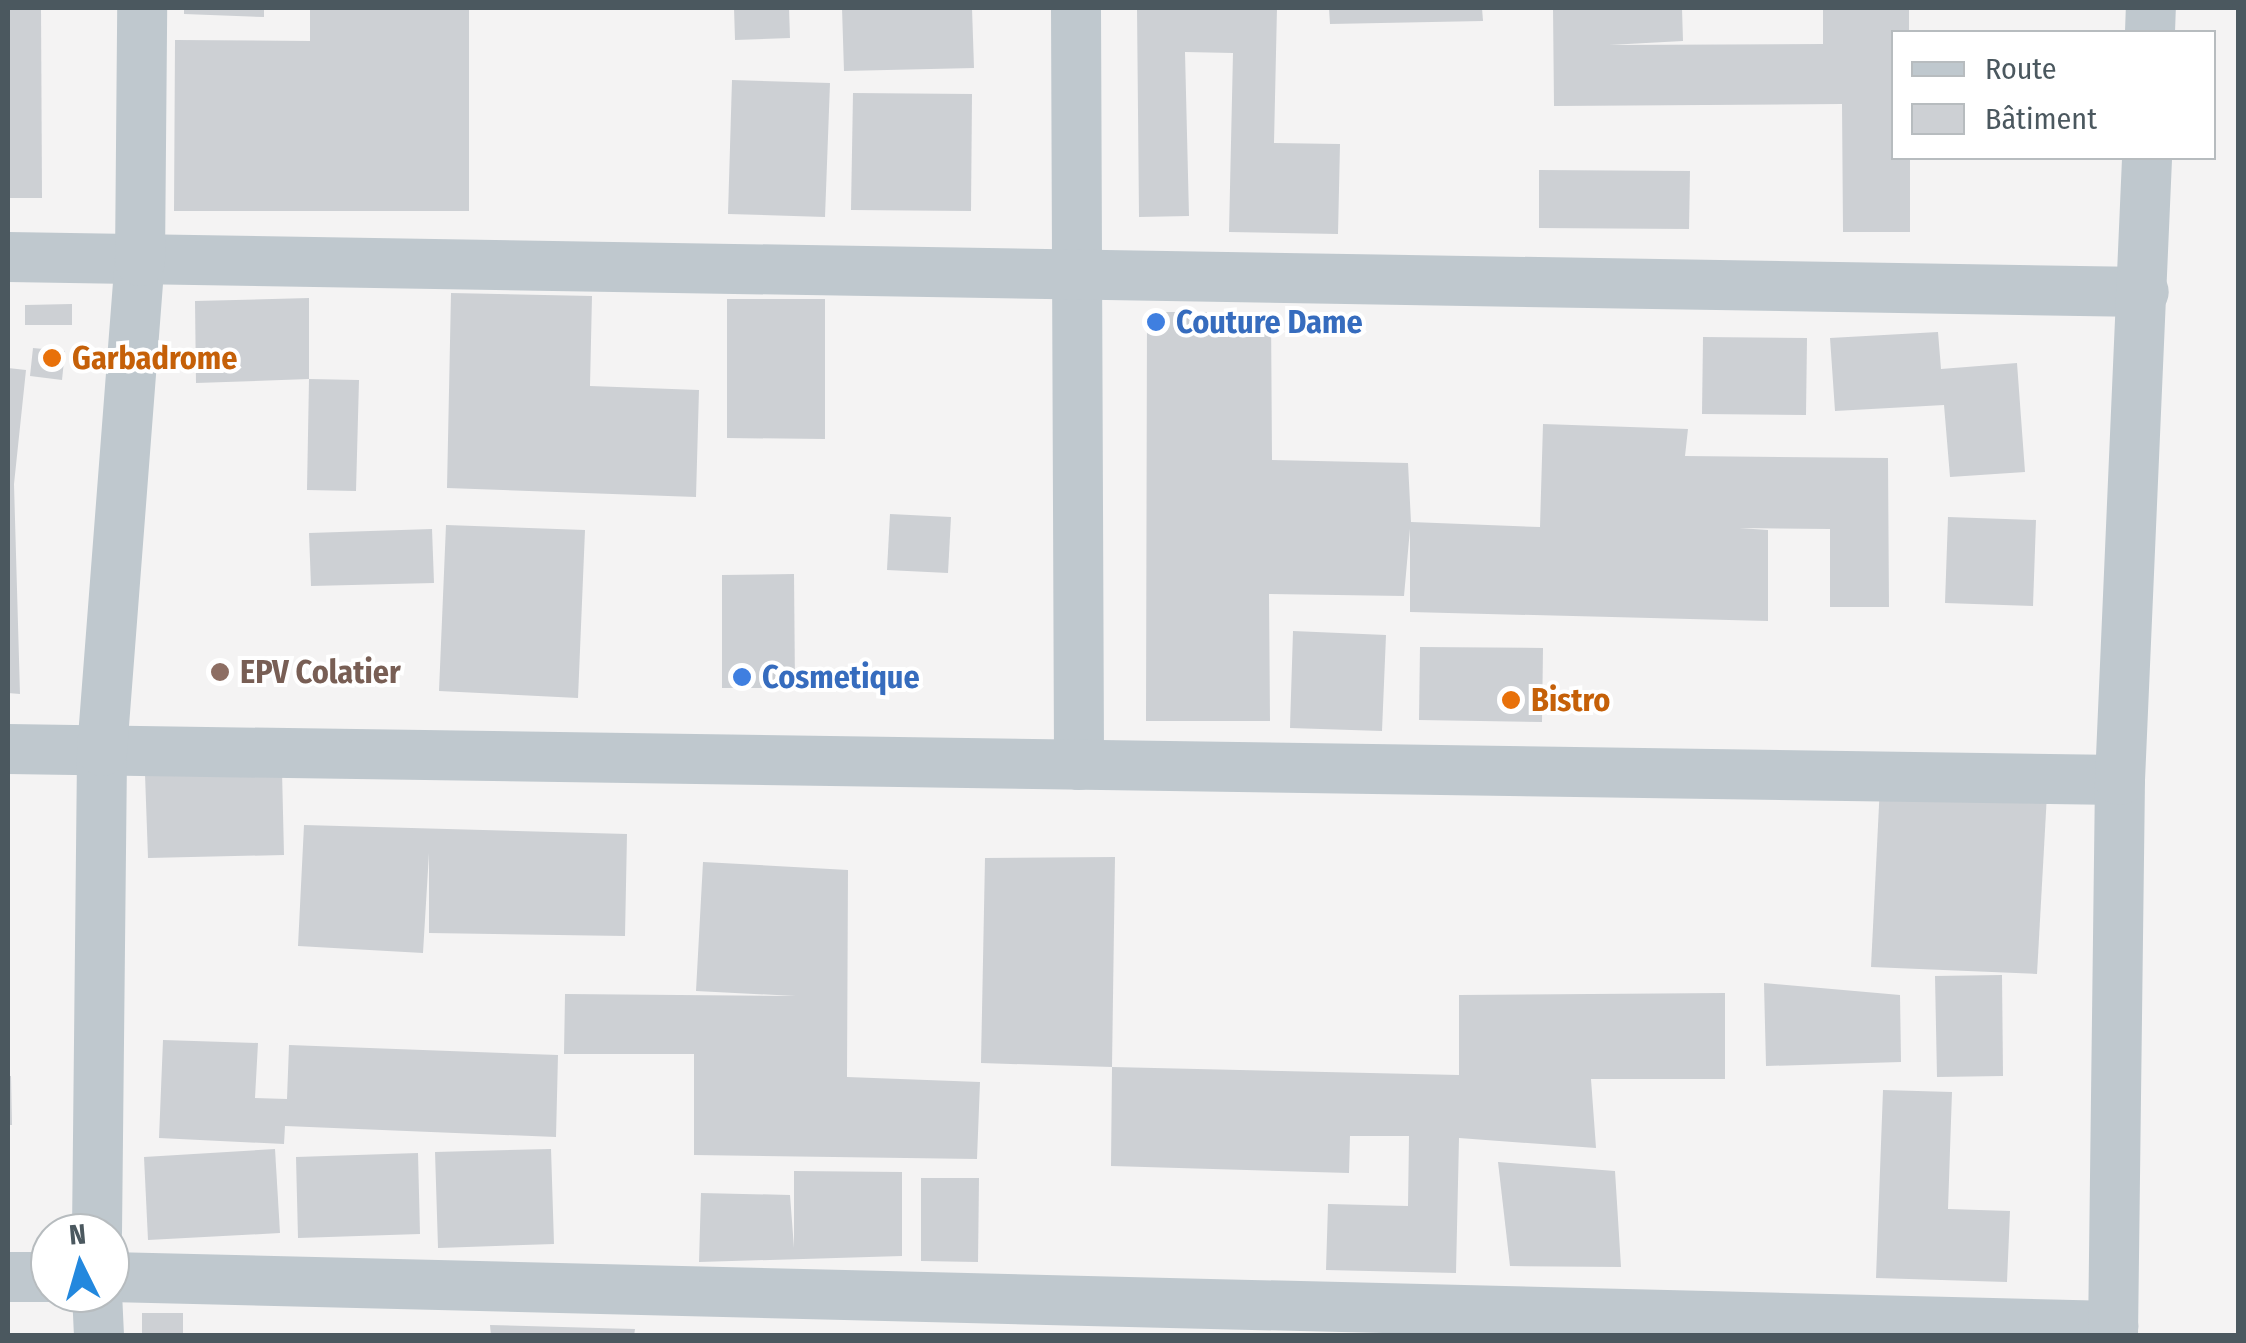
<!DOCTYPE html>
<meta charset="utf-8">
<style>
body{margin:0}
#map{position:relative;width:2246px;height:1343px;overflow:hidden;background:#f4f3f3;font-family:"Fira Sans Condensed",sans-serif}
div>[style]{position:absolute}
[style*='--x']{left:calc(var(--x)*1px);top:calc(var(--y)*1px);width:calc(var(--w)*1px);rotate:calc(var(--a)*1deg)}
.building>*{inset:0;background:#cdd0d4}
.minor>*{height:50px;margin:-25px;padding:0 25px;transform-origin:25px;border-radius:25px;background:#bfc8ce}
.dots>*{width:28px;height:28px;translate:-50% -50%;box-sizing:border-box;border:5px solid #fff;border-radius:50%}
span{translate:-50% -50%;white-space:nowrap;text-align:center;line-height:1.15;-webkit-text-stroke:8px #fff;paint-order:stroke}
.shop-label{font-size:32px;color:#366cbe;font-weight:700}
.left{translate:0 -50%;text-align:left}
.food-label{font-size:32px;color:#c56008;font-weight:700}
.education-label{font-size:32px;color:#785e54;font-weight:700}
.frame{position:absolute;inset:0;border:10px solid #4b585f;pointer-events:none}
.legend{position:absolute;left:1891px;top:30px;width:325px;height:130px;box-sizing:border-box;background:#fff;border:2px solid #b7bcbf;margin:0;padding:12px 18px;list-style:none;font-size:30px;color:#4b585f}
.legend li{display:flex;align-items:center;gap:20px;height:50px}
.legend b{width:50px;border:2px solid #b7bcbf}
.north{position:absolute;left:30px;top:1213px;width:100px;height:100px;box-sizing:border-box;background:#fff;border:2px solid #b7bcbf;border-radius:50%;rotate:355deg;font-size:28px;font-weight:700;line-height:40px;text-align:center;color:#4b585f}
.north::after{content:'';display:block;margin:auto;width:35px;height:45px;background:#2388de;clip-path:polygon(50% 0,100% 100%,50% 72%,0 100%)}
</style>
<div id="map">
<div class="building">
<i style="clip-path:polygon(8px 8px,41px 8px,42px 198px,8px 198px)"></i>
<i style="clip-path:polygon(184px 8px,264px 8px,264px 17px,184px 14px)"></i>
<i style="clip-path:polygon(310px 8px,469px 8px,469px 211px,174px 211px,175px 40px,310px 41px)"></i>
<i style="clip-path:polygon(734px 8px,789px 8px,790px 38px,735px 40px)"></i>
<i style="clip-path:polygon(842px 8px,972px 8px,974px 68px,844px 71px)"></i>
<i style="clip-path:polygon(1137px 8px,1277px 8px,1274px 143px,1340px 144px,1338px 234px,1229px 232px,1233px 53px,1185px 52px,1189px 216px,1139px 217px)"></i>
<i style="clip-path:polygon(1329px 8px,1482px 8px,1483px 21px,1330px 24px)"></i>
<i style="clip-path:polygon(1553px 8px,1682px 8px,1683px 41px,1609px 45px,1823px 44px,1823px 8px,1909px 8px,1909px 32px,1894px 32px,1894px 158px,1910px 158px,1910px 232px,1843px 232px,1842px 104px,1554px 106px)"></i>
<i style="clip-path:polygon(732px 80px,830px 83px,825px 217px,728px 214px)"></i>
<i style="clip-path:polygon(853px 93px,972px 94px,971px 211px,851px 210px)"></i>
<i style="clip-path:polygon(1539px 170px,1690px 171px,1689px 229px,1539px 228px)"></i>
<i style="clip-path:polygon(451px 293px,592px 296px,590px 386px,699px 390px,696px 497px,447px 488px)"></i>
<i style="clip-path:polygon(309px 298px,309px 379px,196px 383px,195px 301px)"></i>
<i style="clip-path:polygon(727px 299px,825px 299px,825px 439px,727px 438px)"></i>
<i style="clip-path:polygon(72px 304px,72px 325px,25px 325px,25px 305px)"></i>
<i style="clip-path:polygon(1147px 312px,1271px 312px,1272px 460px,1408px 463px,1411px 522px,1540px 527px,1543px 424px,1688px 429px,1685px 456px,1888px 458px,1889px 607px,1830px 607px,1830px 529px,1739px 528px,1768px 530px,1768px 621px,1410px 612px,1410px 529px,1404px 596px,1269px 594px,1270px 721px,1146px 721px)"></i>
<i style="clip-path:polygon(1938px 332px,1941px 369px,2017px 363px,2025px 472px,1950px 477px,1944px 405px,1835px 411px,1830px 338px)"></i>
<i style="clip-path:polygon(1703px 337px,1807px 338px,1806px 415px,1702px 414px)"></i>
<i style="clip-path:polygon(33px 348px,65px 351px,62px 380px,30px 376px)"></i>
<i style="clip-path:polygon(8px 368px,26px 370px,14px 484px,20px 694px,8px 693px)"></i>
<i style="clip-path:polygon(309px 379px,359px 380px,356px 491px,307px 490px)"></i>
<i style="clip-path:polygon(890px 514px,951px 517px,948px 573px,887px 570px)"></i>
<i style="clip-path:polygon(1948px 517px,2036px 520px,2033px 606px,1945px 603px)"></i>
<i style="clip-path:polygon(446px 525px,585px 530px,578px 698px,439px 691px)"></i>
<i style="clip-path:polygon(432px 529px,434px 583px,311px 586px,309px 533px)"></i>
<i style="clip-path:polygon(794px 574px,795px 688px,722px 688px,722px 575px)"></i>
<i style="clip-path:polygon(1293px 631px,1386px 635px,1382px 731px,1290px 728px)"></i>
<i style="clip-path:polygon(1420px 647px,1543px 648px,1542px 722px,1419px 720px)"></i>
<i style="clip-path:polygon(282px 771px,284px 855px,148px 858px,145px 774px)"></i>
<i style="clip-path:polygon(1880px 785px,2047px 794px,2037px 974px,1871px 967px)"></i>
<i style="clip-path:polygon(304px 825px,627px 834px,625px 936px,429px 933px,429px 853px,423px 953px,298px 946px)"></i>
<i style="clip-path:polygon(1115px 857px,1112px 1067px,981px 1063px,985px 858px)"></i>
<i style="clip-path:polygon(703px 862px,848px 870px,847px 1077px,980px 1082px,977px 1159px,694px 1155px,694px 1054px,564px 1054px,565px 994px,796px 996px,696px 991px)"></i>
<i style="clip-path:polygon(2002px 975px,2003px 1076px,1937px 1077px,1935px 976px)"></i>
<i style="clip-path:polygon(1764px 983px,1900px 995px,1901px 1062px,1766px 1066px)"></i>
<i style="clip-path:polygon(1725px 993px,1725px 1079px,1591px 1079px,1596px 1148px,1459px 1138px,1456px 1273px,1326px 1270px,1328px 1204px,1408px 1206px,1409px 1136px,1350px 1136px,1349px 1173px,1111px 1166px,1112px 1067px,1459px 1075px,1459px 995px)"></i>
<i style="clip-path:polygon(163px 1040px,258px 1043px,255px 1098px,287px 1099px,289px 1045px,558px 1055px,556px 1137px,285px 1126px,284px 1144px,159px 1138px)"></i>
<i style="clip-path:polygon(8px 1076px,11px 1076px,12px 1125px,8px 1125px)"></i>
<i style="clip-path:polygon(1883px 1090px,1952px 1092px,1948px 1209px,2010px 1211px,2007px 1282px,1876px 1278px)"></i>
<i style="clip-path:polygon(275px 1149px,280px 1233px,148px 1240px,144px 1157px)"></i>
<i style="clip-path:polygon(551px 1149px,554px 1244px,438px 1248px,435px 1152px)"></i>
<i style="clip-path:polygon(418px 1153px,420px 1234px,298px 1238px,296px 1157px)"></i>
<i style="clip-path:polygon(1498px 1162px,1615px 1171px,1621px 1267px,1510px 1266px)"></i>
<i style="clip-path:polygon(794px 1171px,902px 1172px,902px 1256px,699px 1262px,701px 1193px,790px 1195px,794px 1248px)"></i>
<i style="clip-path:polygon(921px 1178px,979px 1178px,978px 1262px,921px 1261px)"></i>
<i style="clip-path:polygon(142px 1313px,183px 1313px,183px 1336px,142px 1336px)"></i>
<i style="clip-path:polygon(490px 1325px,635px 1329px,634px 1336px,491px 1336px)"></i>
</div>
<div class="minor">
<i style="--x:1076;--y:8;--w:757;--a:89.77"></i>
<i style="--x:2150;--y:32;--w:24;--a:-88"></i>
<i style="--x:8;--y:257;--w:2136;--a:0.94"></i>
<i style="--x:8;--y:749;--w:2112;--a:0.84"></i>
<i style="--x:97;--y:1233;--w:482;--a:-89.4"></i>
<i style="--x:102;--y:751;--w:491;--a:-85.6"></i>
<i style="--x:140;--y:261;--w:253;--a:-89.5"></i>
<i style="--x:8;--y:1277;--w:42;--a:0"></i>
<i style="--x:110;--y:1277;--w:2004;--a:1.4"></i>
<i style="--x:97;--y:1293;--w:43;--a:87.3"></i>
<i style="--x:2113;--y:1336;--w:556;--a:-89.28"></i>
<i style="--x:2120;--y:780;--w:623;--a:-87.51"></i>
</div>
<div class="dots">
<i style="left:1156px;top:322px;background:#3f7fe0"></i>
<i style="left:52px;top:358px;background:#e8710a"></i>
<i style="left:220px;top:672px;background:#8d6e63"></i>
<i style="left:742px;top:677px;background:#3f7fe0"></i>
<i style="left:1511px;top:700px;background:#e8710a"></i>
</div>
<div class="shop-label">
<span class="left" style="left:1176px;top:322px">Couture Dame</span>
<span class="left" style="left:762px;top:677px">Cosmetique</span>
</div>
<div class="food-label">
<span class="left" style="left:72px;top:358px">Garbadrome</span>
<span class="left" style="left:1531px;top:700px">Bistro</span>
</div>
<div class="education-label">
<span class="left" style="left:240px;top:672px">EPV Colatier</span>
</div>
<div class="frame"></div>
<ul class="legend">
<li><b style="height:12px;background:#bfc8ce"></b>Route</li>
<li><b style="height:28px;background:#cdd0d4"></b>Bâtiment</li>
</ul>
<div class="north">N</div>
</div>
